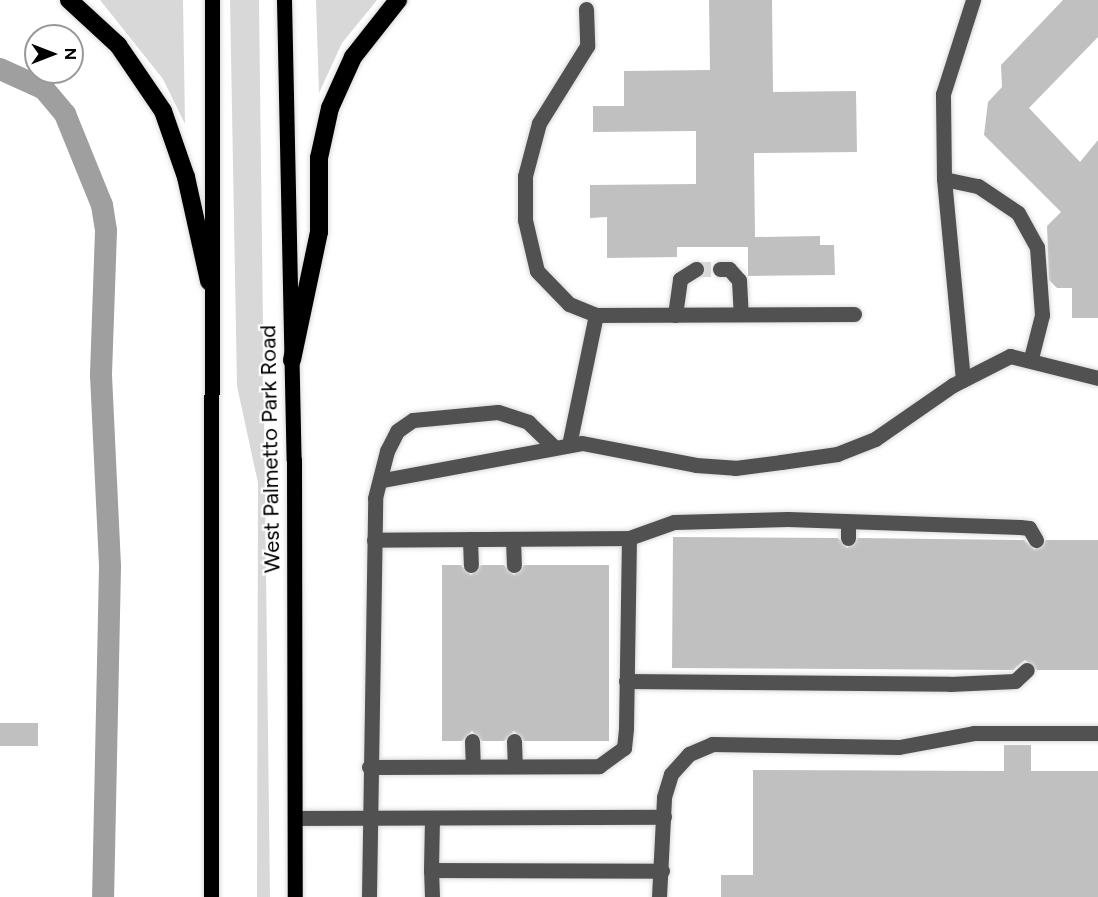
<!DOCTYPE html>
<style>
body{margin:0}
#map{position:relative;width:1098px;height:897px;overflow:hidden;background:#fff;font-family:Figtree,sans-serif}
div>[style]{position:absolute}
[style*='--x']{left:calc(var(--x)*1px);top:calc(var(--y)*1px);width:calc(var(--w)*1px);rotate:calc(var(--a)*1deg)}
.green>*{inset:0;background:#d8d8d8}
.canal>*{height:22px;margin:-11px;padding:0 11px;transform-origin:11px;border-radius:11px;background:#9f9f9f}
.building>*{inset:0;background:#c0c0c0}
.minor-tunnel>*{height:15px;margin-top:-7.5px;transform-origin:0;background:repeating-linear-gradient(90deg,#d9d9d9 0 15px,transparent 0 23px)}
.roads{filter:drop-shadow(0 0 2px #dbdbdb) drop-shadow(0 0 2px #dbdbdb)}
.minor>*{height:15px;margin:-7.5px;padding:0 7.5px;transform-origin:7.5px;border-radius:7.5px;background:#515151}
.major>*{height:15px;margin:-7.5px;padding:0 7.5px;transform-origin:7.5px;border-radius:7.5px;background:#000}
.highway>*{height:18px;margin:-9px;padding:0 9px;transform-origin:9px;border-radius:9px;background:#000}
span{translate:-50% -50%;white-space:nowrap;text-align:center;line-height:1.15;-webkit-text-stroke:4.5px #fff;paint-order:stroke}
.street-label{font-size:22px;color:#000}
.north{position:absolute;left:24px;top:24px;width:60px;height:60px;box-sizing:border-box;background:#fff;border:2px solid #999;border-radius:50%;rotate:90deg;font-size:16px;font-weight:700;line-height:24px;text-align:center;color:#000}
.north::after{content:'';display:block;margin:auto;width:21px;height:27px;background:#000;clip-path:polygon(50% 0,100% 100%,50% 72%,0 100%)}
</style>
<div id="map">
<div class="green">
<i style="clip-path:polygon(100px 0,183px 0,185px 124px,163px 79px)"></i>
<i style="clip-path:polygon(230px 0,259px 0,270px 897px,257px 897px,258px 483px,237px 386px)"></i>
<i style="clip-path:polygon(316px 0,377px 0,342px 43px,319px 93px)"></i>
</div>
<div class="canal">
<i style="--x:0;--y:69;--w:48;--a:24.4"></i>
<i style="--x:44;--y:89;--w:33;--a:50"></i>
<i style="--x:65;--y:114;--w:98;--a:67.9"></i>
<i style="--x:102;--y:205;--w:26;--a:81"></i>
<i style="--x:106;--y:231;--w:144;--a:92"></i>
<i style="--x:101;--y:375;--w:192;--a:87.3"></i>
<i style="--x:110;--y:567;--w:330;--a:91.2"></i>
</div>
<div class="building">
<i style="clip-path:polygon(709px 0,772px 0,773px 92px,856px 91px,857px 152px,754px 153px,755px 237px,820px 236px,820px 245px,834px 245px,835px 275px,748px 276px,748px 247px,677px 247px,677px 257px,607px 258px,607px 217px,590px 218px,590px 185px,696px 184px,696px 131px,593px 132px,593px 106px,624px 106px,624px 71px,710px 70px)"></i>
<i style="clip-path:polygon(1063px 0,1098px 0,1098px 37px,1029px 108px,1080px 162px,1098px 140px,1098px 318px,1072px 318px,1072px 288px,1057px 288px,1049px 280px,1047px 226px,1061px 212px,984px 135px,988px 102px,1002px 87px,1001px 65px)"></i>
<i style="clip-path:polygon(673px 537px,838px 538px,847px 548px,858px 538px,1024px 540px,1035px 550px,1046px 540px,1098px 540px,1098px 670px,1037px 670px,1025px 660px,1013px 670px,672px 668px)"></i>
<i style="clip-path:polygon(442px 565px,461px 565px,471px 575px,481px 565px,504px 565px,514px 575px,524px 565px,609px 565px,609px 741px,524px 741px,514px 731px,504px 741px,482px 741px,472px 731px,462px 741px,442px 741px)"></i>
<i style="clip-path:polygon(0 723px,38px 723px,38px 746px,0 746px)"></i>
<i style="clip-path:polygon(1004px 745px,1031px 745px,1031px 771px,1098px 771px,1098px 897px,721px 897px,721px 875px,753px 875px,753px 770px,1004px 771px)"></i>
</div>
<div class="minor-tunnel">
<i style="--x:696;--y:269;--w:24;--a:0"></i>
</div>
<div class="roads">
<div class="minor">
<i style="--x:586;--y:9;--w:37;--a:88"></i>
<i style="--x:587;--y:46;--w:91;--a:121.9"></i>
<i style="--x:539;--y:123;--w:55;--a:104.8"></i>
<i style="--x:525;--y:176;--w:44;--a:90"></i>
<i style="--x:525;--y:220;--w:52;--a:76.8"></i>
<i style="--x:537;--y:271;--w:46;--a:45.9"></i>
<i style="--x:569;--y:304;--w:29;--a:22"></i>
<i style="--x:596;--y:315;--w:258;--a:-0.2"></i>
<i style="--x:944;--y:179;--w:85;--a:-90.7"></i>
<i style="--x:943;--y:94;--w:99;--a:-72.3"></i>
<i style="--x:720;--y:269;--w:9;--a:0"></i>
<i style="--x:729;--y:269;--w:15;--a:48"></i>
<i style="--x:739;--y:280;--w:34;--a:87"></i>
<i style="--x:675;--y:315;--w:36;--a:-82"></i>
<i style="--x:680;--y:279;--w:19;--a:-32"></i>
<i style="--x:963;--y:380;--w:202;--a:-95.4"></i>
<i style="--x:944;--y:179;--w:35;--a:12"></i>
<i style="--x:978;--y:186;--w:48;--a:34"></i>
<i style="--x:1018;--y:213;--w:39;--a:61"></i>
<i style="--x:1037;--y:247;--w:68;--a:85.8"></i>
<i style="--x:1042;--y:315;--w:44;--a:104.3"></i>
<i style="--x:569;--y:445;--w:133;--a:-78.3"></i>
<i style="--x:383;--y:480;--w:202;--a:-10.5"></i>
<i style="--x:582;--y:443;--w:116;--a:10.9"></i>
<i style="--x:696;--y:465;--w:39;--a:4"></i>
<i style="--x:735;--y:468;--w:46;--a:-7.4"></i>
<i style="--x:781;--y:462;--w:57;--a:-8.1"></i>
<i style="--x:837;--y:454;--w:41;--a:-21.5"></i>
<i style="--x:875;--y:439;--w:95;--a:-34.7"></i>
<i style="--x:953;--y:385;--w:64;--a:-27"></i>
<i style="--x:1010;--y:356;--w:91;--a:14"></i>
<i style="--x:848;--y:522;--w:16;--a:90"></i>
<i style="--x:629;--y:538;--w:48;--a:-19.6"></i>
<i style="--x:674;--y:522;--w:114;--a:-1.5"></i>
<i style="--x:788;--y:519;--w:232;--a:2"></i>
<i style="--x:1020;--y:527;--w:9;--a:6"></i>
<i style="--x:1029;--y:528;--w:14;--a:60"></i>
<i style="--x:470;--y:539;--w:26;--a:88"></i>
<i style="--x:513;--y:539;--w:26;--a:88"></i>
<i style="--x:626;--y:681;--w:324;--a:0.5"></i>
<i style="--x:950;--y:684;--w:65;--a:-2.6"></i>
<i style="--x:1015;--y:681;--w:16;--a:-43"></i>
<i style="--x:472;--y:741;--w:25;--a:88"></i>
<i style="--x:514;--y:741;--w:25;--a:88"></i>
<i style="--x:369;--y:767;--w:230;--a:-0.2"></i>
<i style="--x:599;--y:766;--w:31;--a:-36"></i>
<i style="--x:624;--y:748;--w:20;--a:-84"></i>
<i style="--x:626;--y:728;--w:190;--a:-89.1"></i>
<i style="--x:629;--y:538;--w:255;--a:179.6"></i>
<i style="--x:295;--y:818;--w:369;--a:-0.2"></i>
<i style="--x:431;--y:870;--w:52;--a:-88.9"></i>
<i style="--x:369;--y:897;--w:399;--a:-89.1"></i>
<i style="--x:375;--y:498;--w:49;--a:-75.7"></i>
<i style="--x:387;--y:451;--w:22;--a:-63"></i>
<i style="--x:397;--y:431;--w:19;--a:-35"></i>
<i style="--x:413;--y:420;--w:85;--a:-5.4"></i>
<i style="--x:498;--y:412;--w:32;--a:18"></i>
<i style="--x:528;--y:422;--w:36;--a:44"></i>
<i style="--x:432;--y:897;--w:27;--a:-92"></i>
<i style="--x:431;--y:870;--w:231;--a:0.2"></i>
<i style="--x:659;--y:897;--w:100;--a:-87.1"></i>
<i style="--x:664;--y:797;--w:24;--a:-73"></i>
<i style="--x:671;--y:774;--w:27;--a:-48"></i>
<i style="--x:689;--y:754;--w:25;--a:-23"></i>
<i style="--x:712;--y:744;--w:187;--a:0.9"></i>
<i style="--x:899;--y:747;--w:76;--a:-10.6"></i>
<i style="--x:974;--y:733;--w:124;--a:0"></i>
</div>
<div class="major">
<i style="--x:284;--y:0;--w:460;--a:88.8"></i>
<i style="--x:294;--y:460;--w:437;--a:89.9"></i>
<i style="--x:211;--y:897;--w:897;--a:-89.94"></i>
</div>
<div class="highway">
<i style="--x:69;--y:0;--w:67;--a:42.6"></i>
<i style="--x:118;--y:45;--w:80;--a:55.7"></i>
<i style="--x:163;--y:111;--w:70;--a:70.8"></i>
<i style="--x:186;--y:177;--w:107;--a:77.5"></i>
<i style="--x:292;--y:360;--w:131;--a:-78.1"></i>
<i style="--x:319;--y:232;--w:74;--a:-90"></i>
<i style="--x:319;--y:158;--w:51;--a:-77.6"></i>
<i style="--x:330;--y:108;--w:56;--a:-65.7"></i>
<i style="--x:353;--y:57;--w:73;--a:-51.7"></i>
</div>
</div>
<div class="street-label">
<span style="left:270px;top:449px;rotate:-91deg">West Palmetto Park Road</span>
</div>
<div class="north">N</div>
</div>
